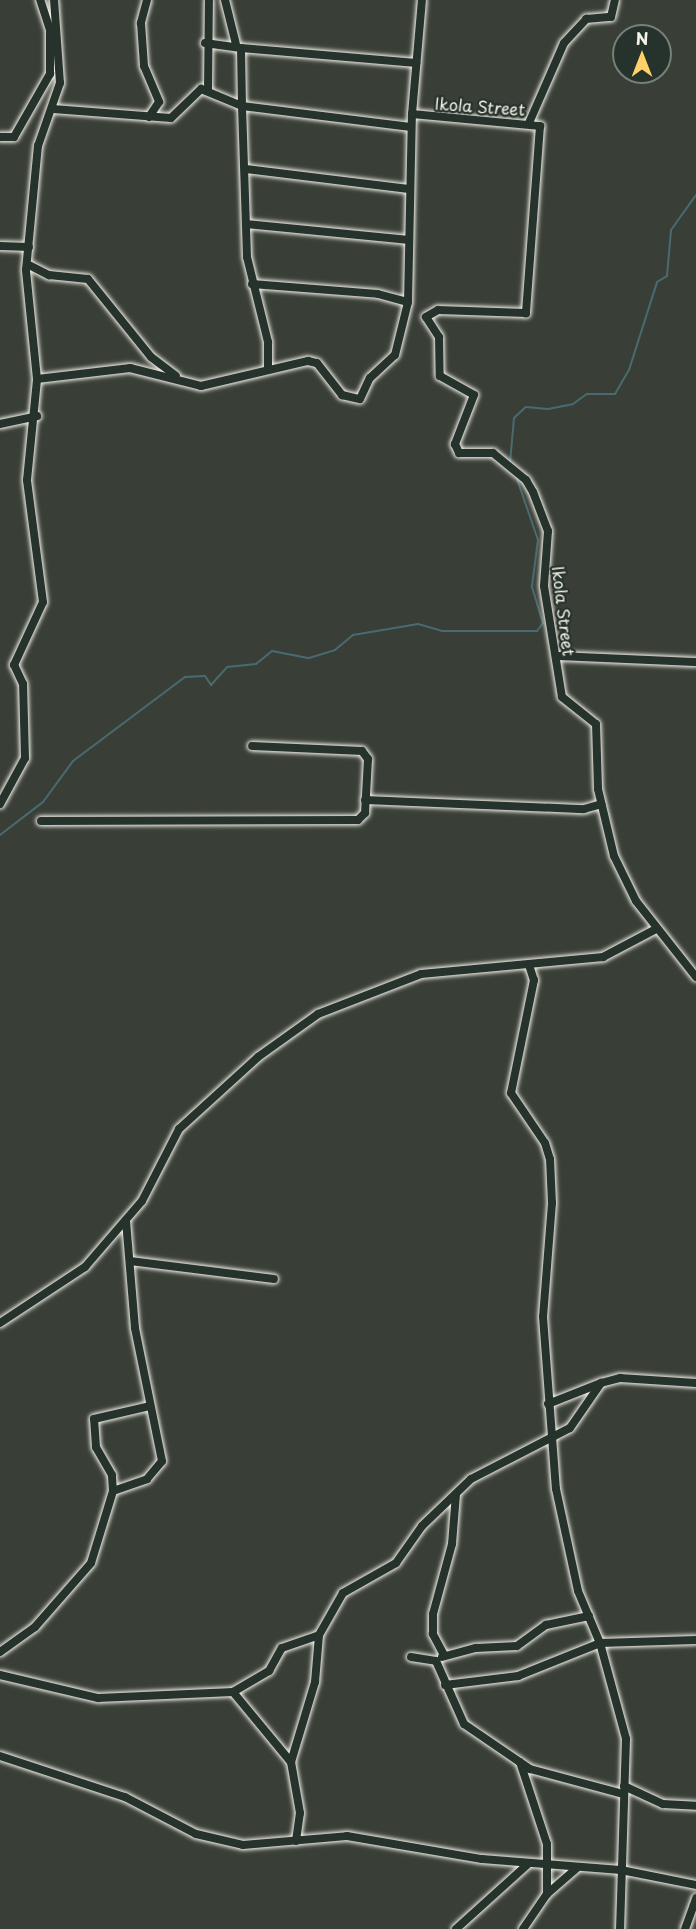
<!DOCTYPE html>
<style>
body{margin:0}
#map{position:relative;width:696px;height:1929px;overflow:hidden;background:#393f37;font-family:"Playpen Sans",sans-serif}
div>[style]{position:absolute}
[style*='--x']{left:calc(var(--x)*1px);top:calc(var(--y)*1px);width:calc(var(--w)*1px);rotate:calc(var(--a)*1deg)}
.stream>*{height:2px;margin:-1px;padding:0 1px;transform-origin:1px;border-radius:1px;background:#496b70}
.roads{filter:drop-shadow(0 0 2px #f4f1e8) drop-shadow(0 0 2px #f4f1e8)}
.street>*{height:8px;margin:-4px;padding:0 4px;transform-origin:4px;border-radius:4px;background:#26332d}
span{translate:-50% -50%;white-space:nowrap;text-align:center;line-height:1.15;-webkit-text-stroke:4.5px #26332d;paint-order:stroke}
.street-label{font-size:16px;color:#f4f1e8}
.north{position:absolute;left:612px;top:24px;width:60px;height:60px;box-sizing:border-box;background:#26332d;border:2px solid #787f78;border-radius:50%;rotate:0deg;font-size:16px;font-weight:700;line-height:24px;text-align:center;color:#f4f1e8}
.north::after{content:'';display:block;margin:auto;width:21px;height:27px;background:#ffd166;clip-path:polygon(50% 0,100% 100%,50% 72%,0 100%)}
</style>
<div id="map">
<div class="stream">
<i style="--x:510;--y:463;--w:45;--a:-84.9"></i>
<i style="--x:514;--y:418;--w:16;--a:-43"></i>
<i style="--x:526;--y:407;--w:22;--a:5"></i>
<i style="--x:548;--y:409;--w:25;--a:-11"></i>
<i style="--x:573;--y:404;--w:17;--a:-36"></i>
<i style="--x:587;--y:394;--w:28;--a:0"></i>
<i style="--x:615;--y:394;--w:28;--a:-60"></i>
<i style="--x:629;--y:370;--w:92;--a:-72.3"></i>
<i style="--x:657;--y:282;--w:12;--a:-31"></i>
<i style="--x:667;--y:276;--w:46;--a:-85"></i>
<i style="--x:671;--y:230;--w:43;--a:-54.5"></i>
<i style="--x:0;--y:835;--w:54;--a:-37.5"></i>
<i style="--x:43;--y:802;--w:51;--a:-53.8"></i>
<i style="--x:73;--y:761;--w:140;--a:-36.9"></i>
<i style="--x:185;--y:677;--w:20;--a:-3"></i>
<i style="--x:205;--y:676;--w:11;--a:56"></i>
<i style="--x:211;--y:685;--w:24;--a:-48"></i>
<i style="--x:227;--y:667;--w:29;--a:-6"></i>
<i style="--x:256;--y:664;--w:21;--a:-39"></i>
<i style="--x:272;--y:651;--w:38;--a:11"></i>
<i style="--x:309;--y:658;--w:27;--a:-17"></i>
<i style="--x:335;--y:650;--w:23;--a:-40"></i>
<i style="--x:353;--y:635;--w:66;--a:-9.6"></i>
<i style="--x:418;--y:624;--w:25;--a:16"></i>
<i style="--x:442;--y:631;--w:95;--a:0"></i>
<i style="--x:537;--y:631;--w:10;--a:-53"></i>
<i style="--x:543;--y:623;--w:39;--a:-107"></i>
<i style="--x:532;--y:586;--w:46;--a:-82.6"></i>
<i style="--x:538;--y:540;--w:68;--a:-109"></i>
</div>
<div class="roads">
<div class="street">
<i style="--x:147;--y:0;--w:24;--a:105"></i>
<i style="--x:141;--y:23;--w:43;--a:86"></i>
<i style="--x:144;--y:66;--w:39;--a:67"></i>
<i style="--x:159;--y:102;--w:18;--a:124"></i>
<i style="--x:225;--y:0;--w:45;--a:76"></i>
<i style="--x:205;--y:43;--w:36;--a:8"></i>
<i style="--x:241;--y:48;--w:58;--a:89"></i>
<i style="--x:242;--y:106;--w:170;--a:7.1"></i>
<i style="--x:241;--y:48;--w:176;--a:4.9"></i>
<i style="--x:208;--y:89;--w:89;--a:-89.4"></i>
<i style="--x:53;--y:109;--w:118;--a:4.4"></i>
<i style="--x:171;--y:118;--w:42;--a:-44"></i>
<i style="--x:201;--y:89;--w:44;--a:22.5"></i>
<i style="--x:242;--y:106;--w:151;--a:88.1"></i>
<i style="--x:247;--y:257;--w:88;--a:76.1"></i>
<i style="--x:268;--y:342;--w:27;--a:90"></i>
<i style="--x:412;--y:114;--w:129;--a:5.4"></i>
<i style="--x:540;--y:126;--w:188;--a:94.3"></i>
<i style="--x:526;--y:313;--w:88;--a:-178"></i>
<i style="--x:438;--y:310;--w:14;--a:150"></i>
<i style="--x:426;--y:317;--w:24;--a:57"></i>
<i style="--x:439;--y:337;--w:39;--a:89"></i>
<i style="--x:440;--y:376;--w:39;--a:29"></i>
<i style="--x:474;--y:395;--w:53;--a:111.2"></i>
<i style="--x:455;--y:444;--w:10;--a:66"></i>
<i style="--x:459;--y:453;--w:34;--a:0"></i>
<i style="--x:493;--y:453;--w:43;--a:39.3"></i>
<i style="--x:526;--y:480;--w:14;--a:60"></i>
<i style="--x:533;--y:492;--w:42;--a:69"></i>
<i style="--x:548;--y:531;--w:55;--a:94.2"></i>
<i style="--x:544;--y:586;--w:112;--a:80.8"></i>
<i style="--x:562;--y:697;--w:43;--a:38.5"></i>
<i style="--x:596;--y:724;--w:65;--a:88.2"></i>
<i style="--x:598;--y:789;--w:69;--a:76.6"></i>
<i style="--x:614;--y:856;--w:50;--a:63.9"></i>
<i style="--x:636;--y:901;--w:97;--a:51.7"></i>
<i style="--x:529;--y:123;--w:87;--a:-66.4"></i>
<i style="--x:564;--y:43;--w:33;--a:-47"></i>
<i style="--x:586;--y:19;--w:25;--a:-5"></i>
<i style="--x:611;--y:17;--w:17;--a:-77"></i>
<i style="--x:0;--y:137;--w:14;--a:0"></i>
<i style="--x:14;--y:137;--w:73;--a:-60.3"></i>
<i style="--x:50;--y:74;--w:44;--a:-90"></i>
<i style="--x:50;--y:30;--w:32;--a:-108"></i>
<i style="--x:246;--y:169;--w:164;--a:7"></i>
<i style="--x:246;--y:224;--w:164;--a:5.6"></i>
<i style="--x:0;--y:246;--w:29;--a:2"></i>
<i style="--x:27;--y:264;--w:25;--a:27"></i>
<i style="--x:49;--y:275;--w:39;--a:6"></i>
<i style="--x:88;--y:279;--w:100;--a:51.1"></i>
<i style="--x:151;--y:357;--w:31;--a:37"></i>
<i style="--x:252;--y:284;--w:126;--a:4.5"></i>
<i style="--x:378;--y:294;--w:31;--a:15"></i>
<i style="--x:37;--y:379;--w:94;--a:-6.7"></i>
<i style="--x:130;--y:368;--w:73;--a:14.2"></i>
<i style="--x:201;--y:386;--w:110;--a:-13.2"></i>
<i style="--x:308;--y:361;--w:9;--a:13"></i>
<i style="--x:317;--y:363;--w:41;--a:52"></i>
<i style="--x:342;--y:395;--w:18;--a:13"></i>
<i style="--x:360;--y:399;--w:23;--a:-65"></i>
<i style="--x:370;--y:378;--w:34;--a:-43"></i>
<i style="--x:395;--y:355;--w:55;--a:-76.2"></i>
<i style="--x:408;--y:302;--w:188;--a:-88.8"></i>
<i style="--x:412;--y:114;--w:114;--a:-85"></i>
<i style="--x:0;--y:424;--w:38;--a:-12"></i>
<i style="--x:556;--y:656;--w:140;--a:2.5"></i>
<i style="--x:365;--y:800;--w:219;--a:2.4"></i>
<i style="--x:584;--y:809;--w:18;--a:-16"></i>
<i style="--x:0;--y:804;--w:52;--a:-61.5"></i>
<i style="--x:25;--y:758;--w:74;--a:-91.5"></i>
<i style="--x:23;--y:684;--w:21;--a:-115"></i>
<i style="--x:14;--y:665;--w:69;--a:-65.3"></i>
<i style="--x:43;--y:602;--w:123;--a:-97.5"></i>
<i style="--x:27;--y:480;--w:101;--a:-84.3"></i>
<i style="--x:37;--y:379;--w:110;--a:-95.8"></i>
<i style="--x:26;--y:270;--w:125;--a:-84.5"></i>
<i style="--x:38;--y:146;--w:67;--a:-70.8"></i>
<i style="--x:60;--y:83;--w:83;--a:-94.1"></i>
<i style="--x:41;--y:821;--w:317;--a:-0.2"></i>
<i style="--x:358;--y:820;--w:10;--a:-45"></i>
<i style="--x:365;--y:813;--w:54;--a:-86.8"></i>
<i style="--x:368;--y:759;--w:10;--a:-127"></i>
<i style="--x:362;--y:751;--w:110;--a:-177.4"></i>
<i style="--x:529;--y:965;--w:16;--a:72"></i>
<i style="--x:534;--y:980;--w:115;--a:101.5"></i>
<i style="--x:511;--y:1093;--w:60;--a:55.8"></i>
<i style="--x:545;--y:1143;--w:17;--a:73"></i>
<i style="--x:550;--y:1159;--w:44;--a:87.4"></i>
<i style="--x:552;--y:1203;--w:114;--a:94.5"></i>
<i style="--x:543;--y:1317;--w:172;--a:85.7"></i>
<i style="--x:556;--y:1489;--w:104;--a:77.8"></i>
<i style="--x:578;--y:1591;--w:56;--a:67.1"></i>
<i style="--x:600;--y:1643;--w:99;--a:74.8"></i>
<i style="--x:626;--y:1739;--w:190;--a:91.8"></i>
<i style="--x:130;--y:1261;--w:145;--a:7.1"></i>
<i style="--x:0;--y:1323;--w:102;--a:-33.4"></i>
<i style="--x:85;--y:1267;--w:87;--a:-49.2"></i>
<i style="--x:142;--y:1201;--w:81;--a:-62.8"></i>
<i style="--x:179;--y:1129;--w:107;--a:-42.3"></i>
<i style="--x:258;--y:1057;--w:74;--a:-35.6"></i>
<i style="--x:318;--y:1014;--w:110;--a:-21.2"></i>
<i style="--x:421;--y:974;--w:183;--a:-5.3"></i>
<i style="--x:603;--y:957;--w:60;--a:-27.8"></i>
<i style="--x:548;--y:1404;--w:57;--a:-21.6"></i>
<i style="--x:113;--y:1491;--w:16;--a:-94"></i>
<i style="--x:112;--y:1475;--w:32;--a:-120"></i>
<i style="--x:96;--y:1447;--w:28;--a:-94"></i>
<i style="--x:94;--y:1419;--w:57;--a:-13.1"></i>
<i style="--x:0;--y:1652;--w:43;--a:-35.5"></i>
<i style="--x:35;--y:1627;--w:85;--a:-48.8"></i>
<i style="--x:91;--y:1563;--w:75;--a:-73"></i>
<i style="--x:113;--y:1491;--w:36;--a:-19"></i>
<i style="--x:147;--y:1479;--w:23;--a:-50"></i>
<i style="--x:162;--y:1461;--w:136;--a:-101.5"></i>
<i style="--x:135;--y:1328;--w:108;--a:-94.8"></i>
<i style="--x:444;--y:1655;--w:24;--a:-118"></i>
<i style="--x:433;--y:1634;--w:20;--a:-90"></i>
<i style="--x:433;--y:1614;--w:73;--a:-74.8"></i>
<i style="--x:452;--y:1544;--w:50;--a:-85.4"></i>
<i style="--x:411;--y:1657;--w:25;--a:9"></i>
<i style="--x:436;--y:1661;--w:69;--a:66"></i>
<i style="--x:464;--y:1724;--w:80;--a:34.3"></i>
<i style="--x:530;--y:1769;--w:96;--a:15"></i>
<i style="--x:442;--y:1657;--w:35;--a:-15"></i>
<i style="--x:476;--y:1648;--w:41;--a:-2.8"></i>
<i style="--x:517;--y:1646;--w:36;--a:-36"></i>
<i style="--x:546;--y:1625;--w:44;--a:-11.8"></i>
<i style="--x:0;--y:1675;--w:101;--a:13.2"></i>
<i style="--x:98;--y:1698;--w:135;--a:-2.5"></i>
<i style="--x:233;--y:1692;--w:91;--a:50.4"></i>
<i style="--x:445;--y:1685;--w:74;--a:-7"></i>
<i style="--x:518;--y:1676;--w:88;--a:-21.9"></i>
<i style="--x:600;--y:1643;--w:96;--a:-1.8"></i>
<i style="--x:233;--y:1692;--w:42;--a:-30.3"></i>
<i style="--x:269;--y:1671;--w:26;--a:-61"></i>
<i style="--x:282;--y:1648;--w:39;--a:-19"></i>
<i style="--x:0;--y:1756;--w:132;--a:18.2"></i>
<i style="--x:125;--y:1797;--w:80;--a:27.5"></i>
<i style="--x:196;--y:1834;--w:48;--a:13.2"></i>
<i style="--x:243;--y:1845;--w:104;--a:-4.9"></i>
<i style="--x:347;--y:1836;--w:137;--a:9.7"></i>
<i style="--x:482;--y:1859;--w:139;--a:4.5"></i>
<i style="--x:621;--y:1870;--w:76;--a:11.3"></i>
<i style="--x:520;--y:1762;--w:86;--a:71.8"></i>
<i style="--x:547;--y:1844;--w:50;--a:90"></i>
<i style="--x:624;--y:1786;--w:43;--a:24.8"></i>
<i style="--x:663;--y:1804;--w:33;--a:3"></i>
<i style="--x:296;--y:1841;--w:28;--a:-82"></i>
<i style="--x:300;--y:1813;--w:52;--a:-100"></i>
<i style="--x:291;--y:1762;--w:84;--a:-73.3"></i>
<i style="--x:315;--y:1682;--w:47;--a:-85.1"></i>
<i style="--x:319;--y:1635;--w:48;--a:-60.3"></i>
<i style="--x:343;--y:1593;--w:61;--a:-29.5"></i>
<i style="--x:396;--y:1563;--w:45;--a:-54.9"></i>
<i style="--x:422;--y:1526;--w:68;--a:-43.8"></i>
<i style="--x:471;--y:1479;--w:111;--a:-27.3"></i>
<i style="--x:570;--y:1428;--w:55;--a:-55.4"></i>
<i style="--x:601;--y:1383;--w:20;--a:-15"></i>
<i style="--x:620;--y:1378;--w:76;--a:3.8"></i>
<i style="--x:456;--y:1929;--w:97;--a:-42.1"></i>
<i style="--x:523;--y:1929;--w:42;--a:-55.6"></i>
<i style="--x:547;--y:1894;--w:40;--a:-41"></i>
<i style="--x:685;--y:1929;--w:33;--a:-70"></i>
</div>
</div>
<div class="street-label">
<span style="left:480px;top:106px;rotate:4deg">Ikola Street</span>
<span style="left:564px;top:611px;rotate:83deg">Ikola Street</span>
</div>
<div class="north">N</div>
</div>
